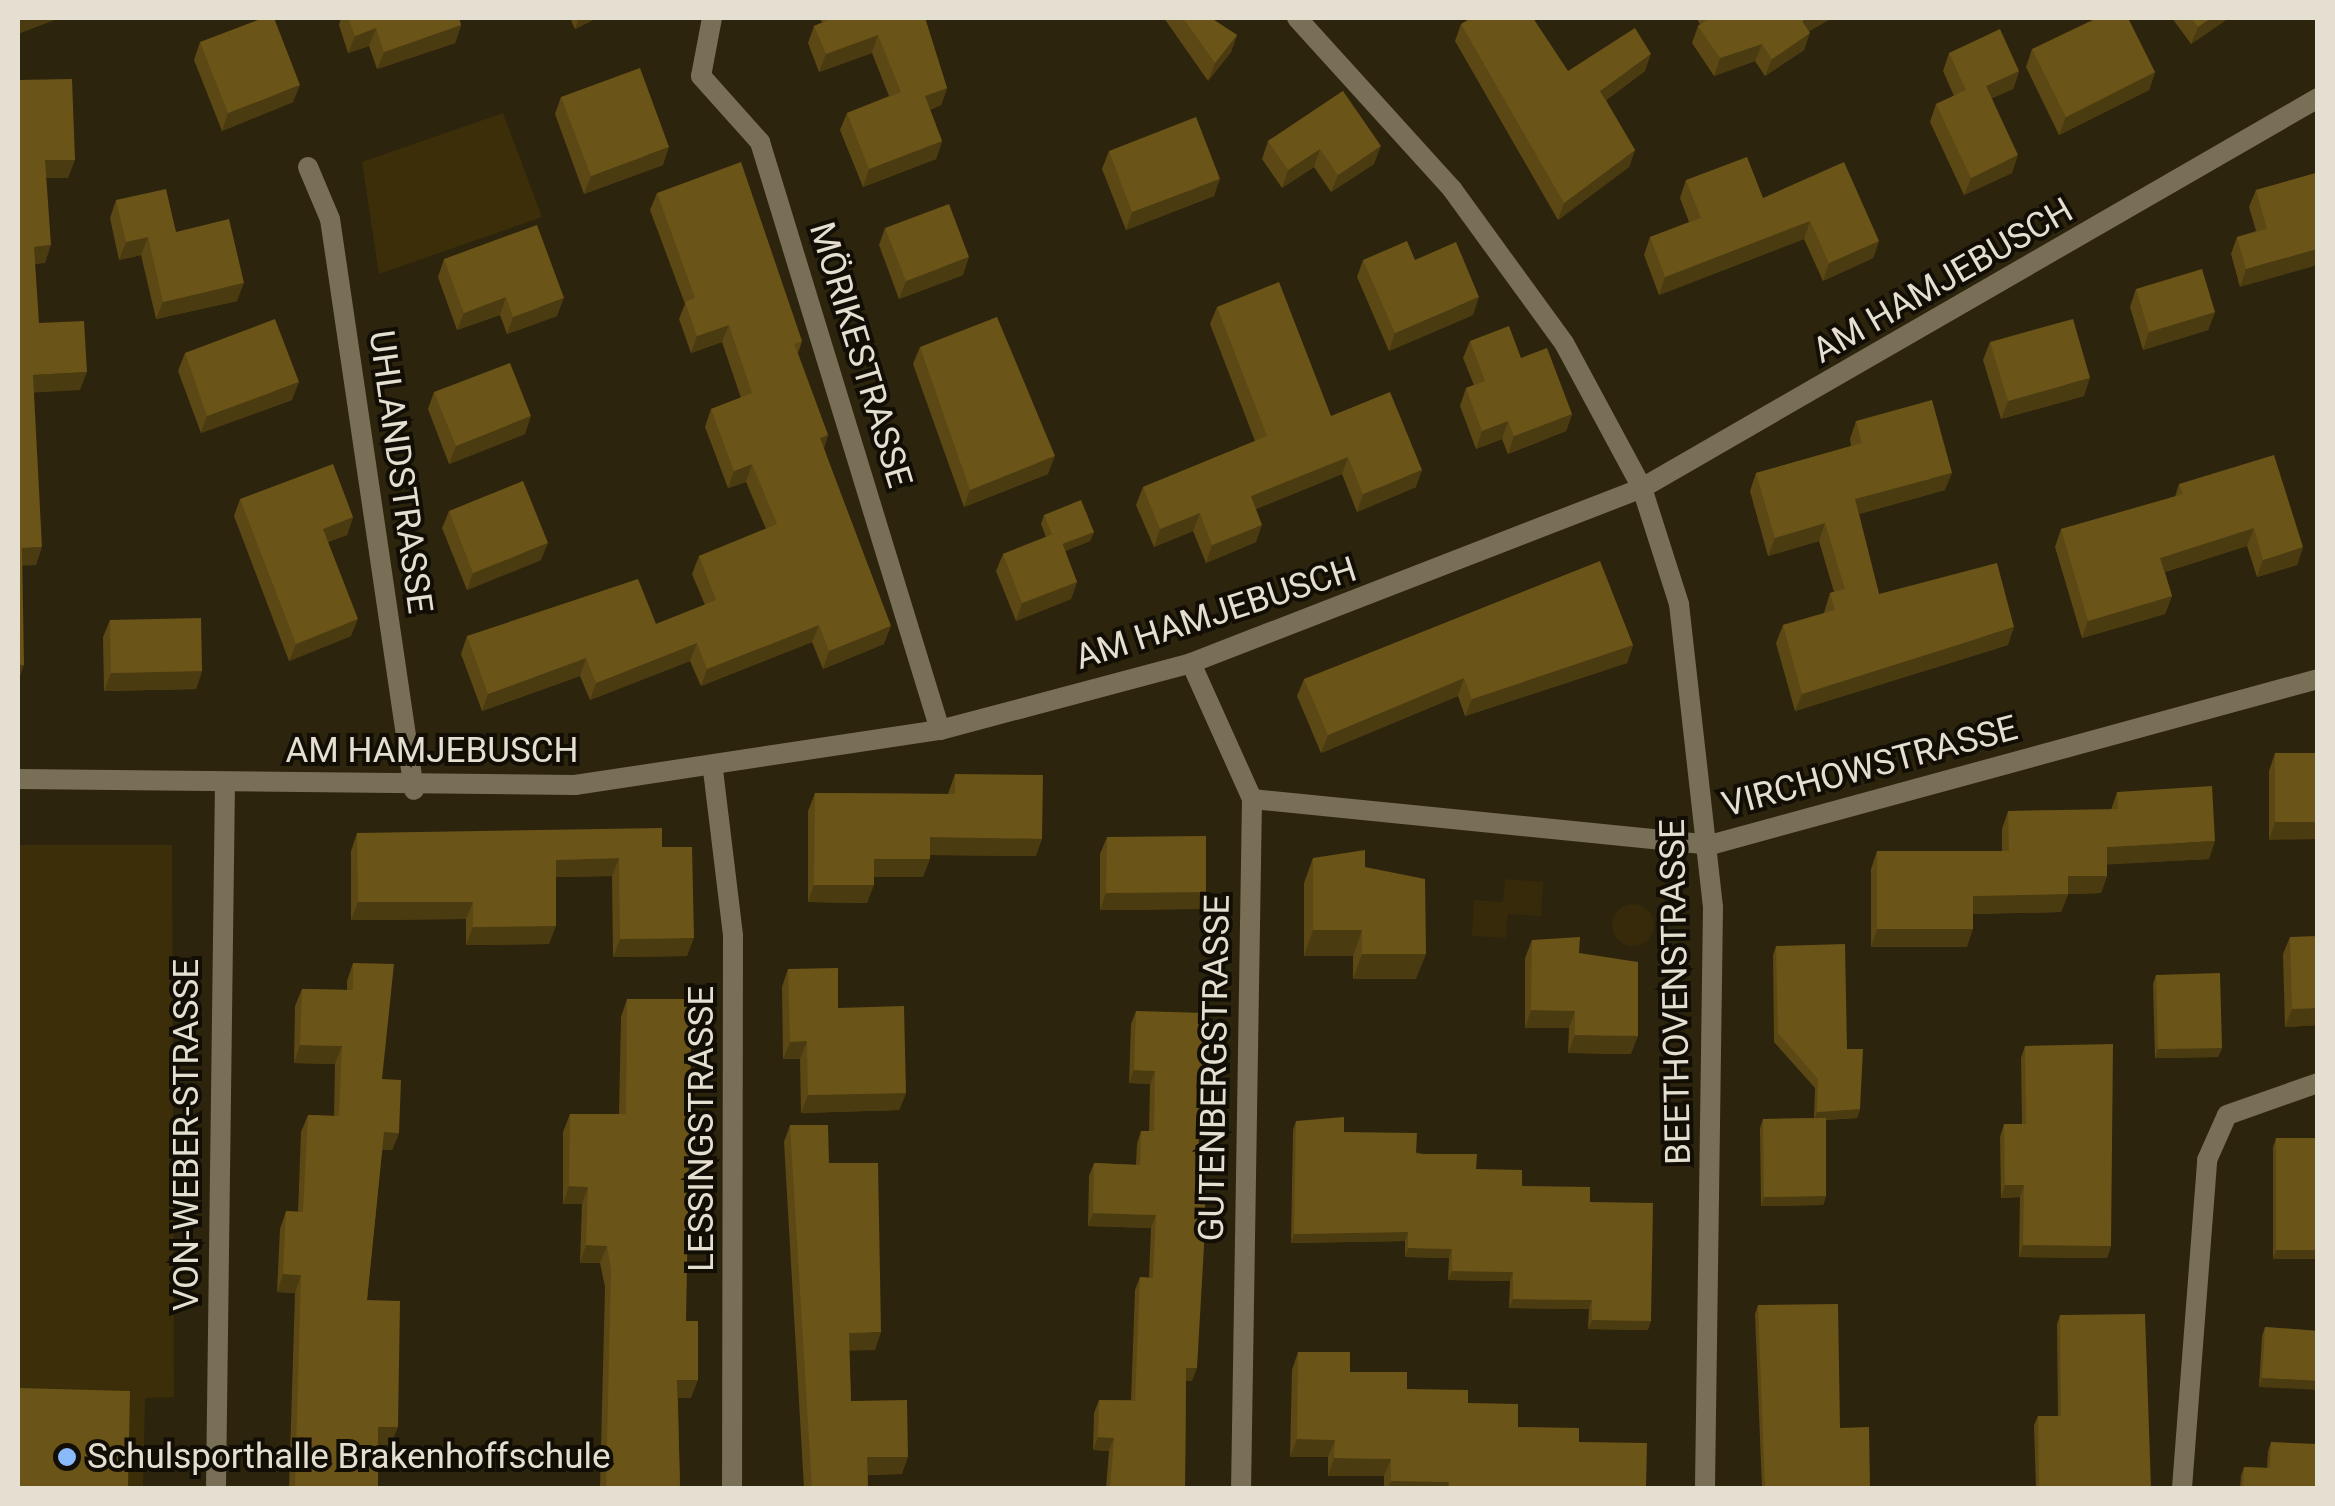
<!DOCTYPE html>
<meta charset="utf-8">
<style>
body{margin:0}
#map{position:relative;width:2335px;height:1506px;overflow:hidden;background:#2d240d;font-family:Roboto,sans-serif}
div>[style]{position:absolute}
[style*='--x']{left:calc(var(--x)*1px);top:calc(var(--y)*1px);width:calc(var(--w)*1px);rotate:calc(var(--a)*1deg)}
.built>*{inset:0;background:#362a0b}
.round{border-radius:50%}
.green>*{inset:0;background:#3c2e08}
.street>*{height:20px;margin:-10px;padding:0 10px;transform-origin:10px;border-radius:10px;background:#796f57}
.wall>*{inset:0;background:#5c4815}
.shaded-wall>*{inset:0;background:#4b3b11}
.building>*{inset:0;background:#6b5418}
.dots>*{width:28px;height:28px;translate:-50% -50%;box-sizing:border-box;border:5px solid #120e05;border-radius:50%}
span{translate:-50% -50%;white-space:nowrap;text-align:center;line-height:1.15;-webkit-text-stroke:8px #120e05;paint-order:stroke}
.street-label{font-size:35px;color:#e5dfd1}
.poi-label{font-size:35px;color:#e5dfd1}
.left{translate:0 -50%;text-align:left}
.frame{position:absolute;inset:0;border:20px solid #e5dfd1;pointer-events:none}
</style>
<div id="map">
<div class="built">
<i style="clip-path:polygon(1505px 879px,1543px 882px,1541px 916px,1508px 914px,1506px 938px,1472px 936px,1474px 900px,1503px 902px)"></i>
<i class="round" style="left:1612px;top:904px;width:42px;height:42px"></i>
</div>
<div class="green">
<i style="clip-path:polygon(503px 113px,542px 217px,379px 274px,362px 162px)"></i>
<i style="clip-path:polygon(18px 845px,172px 845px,174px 1397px,145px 1398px,143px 1488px,18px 1488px)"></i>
</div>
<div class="street">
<i style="--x:712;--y:18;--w:59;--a:100.7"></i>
<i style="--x:701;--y:76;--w:89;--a:48.2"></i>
<i style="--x:760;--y:142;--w:615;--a:72.98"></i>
<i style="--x:1297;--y:18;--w:231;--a:47.8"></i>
<i style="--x:1452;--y:189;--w:190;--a:54"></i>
<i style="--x:1564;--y:343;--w:165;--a:61.7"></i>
<i style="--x:1642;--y:488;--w:122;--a:72.3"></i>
<i style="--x:1679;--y:604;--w:305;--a:83.6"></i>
<i style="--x:1713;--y:907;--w:581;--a:90.79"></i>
<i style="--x:308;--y:167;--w:56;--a:67.1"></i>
<i style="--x:330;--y:219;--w:577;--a:81.63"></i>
<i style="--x:1191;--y:663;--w:149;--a:65.8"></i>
<i style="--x:1252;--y:799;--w:689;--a:90.91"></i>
<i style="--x:713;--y:770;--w:167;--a:83.1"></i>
<i style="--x:733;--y:936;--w:552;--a:90.1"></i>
<i style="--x:18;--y:779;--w:557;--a:0.62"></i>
<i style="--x:575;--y:785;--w:369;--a:-8.6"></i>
<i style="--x:940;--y:730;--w:260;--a:-14.9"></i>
<i style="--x:1191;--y:663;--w:484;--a:-21.2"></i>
<i style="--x:1642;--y:488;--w:780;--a:-29.98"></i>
<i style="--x:1252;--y:799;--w:460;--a:5.7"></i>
<i style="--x:1710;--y:845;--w:630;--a:-15.27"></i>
<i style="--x:216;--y:1488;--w:705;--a:-89.27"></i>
<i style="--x:2182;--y:1488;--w:329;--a:-85.6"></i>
<i style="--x:2207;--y:1160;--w:49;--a:-66"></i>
<i style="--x:2227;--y:1115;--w:96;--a:-19.4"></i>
</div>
<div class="wall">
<i style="clip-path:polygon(341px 18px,459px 18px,461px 25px,455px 43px,377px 69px,369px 46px,348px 53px,339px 25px)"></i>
<i style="clip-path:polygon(570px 18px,597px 18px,575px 29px)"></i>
<i style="clip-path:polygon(820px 18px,925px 18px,947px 88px,941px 105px,930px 110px,942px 141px,936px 159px,863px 187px,840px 130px,847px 113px,889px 96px,872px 53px,819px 72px,808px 43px,814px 26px,822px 23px)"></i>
<i style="clip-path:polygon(1164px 18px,1211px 18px,1237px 35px,1231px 52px,1208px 81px)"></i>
<i style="clip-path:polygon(1699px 18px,1832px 18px,1809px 31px,1804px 50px,1765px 76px,1755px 61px,1714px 76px,1692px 43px,1698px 26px,1700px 24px,1698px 21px)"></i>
<i style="clip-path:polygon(2172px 18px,2229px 18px,2191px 44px)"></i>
<i style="clip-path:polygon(1461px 24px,1568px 71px,1645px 71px,1606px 100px,1635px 150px,1629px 167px,1558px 220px,1455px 41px)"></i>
<i style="clip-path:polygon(200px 42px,293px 102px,222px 131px,194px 60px)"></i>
<i style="clip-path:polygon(2032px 49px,2155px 72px,2149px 90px,2059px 135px,2026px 67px)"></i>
<i style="clip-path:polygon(1949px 53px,2019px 71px,2013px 89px,1992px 98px,2012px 173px,1964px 195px,1930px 122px,1936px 104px,1954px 96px,1943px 71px)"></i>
<i style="clip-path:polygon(1343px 91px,1374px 164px,1331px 192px,1314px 167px,1282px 188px,1262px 159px,1268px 141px)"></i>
<i style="clip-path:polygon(561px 97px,663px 165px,584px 194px,555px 114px)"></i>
<i style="clip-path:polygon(1109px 151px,1214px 196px,1126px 230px,1102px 169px)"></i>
<i style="clip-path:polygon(2316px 173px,2240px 287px,2231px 254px,2237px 237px,2256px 231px,2249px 207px,2256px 190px)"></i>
<i style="clip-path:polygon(1686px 180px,1763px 198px,1879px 241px,1873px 258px,1823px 281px,1804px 239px,1659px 295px,1644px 255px,1650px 237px,1689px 222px,1680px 198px)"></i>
<i style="clip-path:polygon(657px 193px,802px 341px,798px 353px,828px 435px,824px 448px,884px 644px,823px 669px,812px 642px,701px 686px,690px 661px,590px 700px,580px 676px,482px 711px,461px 654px,467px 636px,656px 624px,705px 605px,692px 574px,699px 556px,766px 529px,746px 482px,728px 488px,705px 427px,711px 409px,741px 398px,722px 342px,691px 353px,679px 319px,685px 304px,650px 210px)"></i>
<i style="clip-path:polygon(116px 200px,176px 232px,237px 301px,156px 319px,141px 255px,119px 260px,110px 218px)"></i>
<i style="clip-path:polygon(885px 228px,963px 275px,899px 299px,879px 245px)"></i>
<i style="clip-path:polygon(444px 259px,557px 316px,507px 334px,500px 315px,457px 330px,438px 277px)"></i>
<i style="clip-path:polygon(1363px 260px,1473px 315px,1389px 351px,1357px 277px)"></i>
<i style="clip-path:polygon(2136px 289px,2215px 312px,2208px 330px,2143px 350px,2130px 307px)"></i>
<i style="clip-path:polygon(1217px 307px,1331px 416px,1416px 487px,1357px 512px,1342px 474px,1256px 509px,1256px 542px,1206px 563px,1193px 531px,1154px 547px,1136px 505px,1143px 487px,1255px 441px,1210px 324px)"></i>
<i style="clip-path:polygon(1470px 341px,1521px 358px,1572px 414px,1566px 431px,1508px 454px,1502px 439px,1476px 449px,1460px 406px,1466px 388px,1474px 385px,1463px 358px)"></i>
<i style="clip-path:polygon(1990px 342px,2084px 396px,2001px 419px,1983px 360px)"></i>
<i style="clip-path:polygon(920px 347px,1048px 474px,964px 507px,913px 364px)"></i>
<i style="clip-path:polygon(185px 353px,292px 400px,201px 433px,178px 371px)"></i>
<i style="clip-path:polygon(434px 392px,525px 434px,449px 464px,428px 409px)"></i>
<i style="clip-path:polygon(1856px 421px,1945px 490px,1859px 514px,1879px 594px,2008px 645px,1795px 711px,1776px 643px,1783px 625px,1824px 613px,1830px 593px,1834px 592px,1819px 541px,1768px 556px,1750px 491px,1756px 473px,1851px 446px,1850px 439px)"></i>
<i style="clip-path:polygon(2179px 484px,2303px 547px,2297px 565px,2257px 577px,2247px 546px,2165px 572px,2172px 596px,2165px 614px,2082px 638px,2055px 547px,2061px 529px,2175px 497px)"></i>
<i style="clip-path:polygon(240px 499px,353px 517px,347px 535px,328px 542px,351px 636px,289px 661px,234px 516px)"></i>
<i style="clip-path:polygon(449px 511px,541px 560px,467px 590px,442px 528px)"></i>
<i style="clip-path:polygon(1044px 515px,1094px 532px,1090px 541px,1065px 551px,1077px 582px,1071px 599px,1016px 621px,996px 571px,1003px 554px,1046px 537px,1041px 524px)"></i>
<i style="clip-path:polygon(110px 620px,202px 671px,196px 689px,104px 691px,103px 637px)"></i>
<i style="clip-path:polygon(1633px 645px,1627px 663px,1465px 716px,1458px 696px,1321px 753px,1297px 696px,1304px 679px)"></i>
<i style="clip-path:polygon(2275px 753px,2318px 753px,2269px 840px,2269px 771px)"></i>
<i style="clip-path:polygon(955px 774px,1036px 856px,930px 855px,923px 877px,874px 877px,867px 903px,808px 902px,808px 811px,815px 793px,948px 794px)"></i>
<i style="clip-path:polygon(2117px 792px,2209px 859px,2107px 864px,2107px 876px,2101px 893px,2068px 894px,2061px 912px,1973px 914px,1967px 947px,1871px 947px,1871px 869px,1877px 851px,2002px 851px,2002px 829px,2008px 811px,2111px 810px)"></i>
<i style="clip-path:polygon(357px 833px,662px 847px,687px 956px,613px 957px,612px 876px,556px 877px,549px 944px,466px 945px,466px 919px,351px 920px,351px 851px)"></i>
<i style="clip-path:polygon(1107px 837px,1206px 892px,1200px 909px,1100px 910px,1100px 854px)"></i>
<i style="clip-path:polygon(1313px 858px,1365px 867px,1416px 979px,1353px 979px,1353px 956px,1304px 956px,1304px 883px)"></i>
<i style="clip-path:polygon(2290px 937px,2318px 1025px,2285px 1027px,2283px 954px)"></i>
<i style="clip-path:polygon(1532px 940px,1579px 953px,1631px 1054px,1568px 1053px,1569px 1028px,1525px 1028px,1525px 958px)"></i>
<i style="clip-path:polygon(1776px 946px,1847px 1049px,1860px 1109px,1857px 1118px,1826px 1120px,1826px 1196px,1823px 1205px,1761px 1206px,1760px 1128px,1763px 1119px,1814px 1118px,1815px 1088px,1774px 1042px,1773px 955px)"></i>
<i style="clip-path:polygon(353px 963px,382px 1079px,399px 1133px,392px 1150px,382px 1150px,367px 1300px,391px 1445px,378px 1445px,378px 1488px,289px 1488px,295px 1293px,277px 1292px,280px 1229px,286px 1211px,298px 1212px,301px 1132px,308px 1115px,334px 1116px,335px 1064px,294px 1063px,295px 1006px,302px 989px,347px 990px,347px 981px)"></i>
<i style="clip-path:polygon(788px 969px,906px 1093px,899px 1110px,801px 1113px,800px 1059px,783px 1059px,782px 987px)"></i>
<i style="clip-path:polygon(2156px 975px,2222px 1048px,2218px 1057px,2155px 1058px,2153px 984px)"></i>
<i style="clip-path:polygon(627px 999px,686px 1321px,691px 1398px,678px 1398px,680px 1488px,600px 1488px,605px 1287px,600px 1263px,580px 1263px,582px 1204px,563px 1204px,563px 1132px,570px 1114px,619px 1114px,621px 1017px)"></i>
<i style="clip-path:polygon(1136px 1011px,1197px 1174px,1192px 1381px,1186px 1381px,1185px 1488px,1106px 1488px,1109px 1451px,1093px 1450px,1094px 1413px,1099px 1400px,1131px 1400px,1135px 1290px,1140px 1277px,1149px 1278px,1151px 1228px,1088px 1226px,1089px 1176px,1094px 1163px,1136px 1165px,1137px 1144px,1141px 1131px,1149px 1131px,1150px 1084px,1129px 1083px,1131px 1024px)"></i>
<i style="clip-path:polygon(2025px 1046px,2111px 1246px,2107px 1258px,2019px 1257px,2020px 1197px,2001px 1198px,2000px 1137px,2004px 1124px,2022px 1124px,2021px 1058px)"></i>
<i style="clip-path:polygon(1296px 1121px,1344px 1132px,1476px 1169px,1522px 1186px,1590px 1202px,1648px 1330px,1588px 1329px,1589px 1309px,1509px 1308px,1510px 1281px,1448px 1280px,1449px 1258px,1405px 1257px,1405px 1241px,1291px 1243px,1293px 1130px)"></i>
<i style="clip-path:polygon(790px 1125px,829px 1163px,875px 1350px,849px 1350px,851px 1401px,902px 1474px,868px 1475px,867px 1488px,804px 1488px,784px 1142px)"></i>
<i style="clip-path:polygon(2276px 1138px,2318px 1138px,2273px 1259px,2273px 1147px)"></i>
<i style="clip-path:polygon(1758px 1305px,1840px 1428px,1870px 1488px,1762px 1488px,1755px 1314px)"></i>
<i style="clip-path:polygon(2060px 1315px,2151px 1488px,2036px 1488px,2034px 1425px,2038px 1416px,2058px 1416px,2057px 1324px)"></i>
<i style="clip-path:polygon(2265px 1327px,2318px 1331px,2259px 1387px,2262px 1336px)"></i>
<i style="clip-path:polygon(1298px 1352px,1350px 1372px,1407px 1389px,1468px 1403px,1518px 1427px,1579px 1442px,1646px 1488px,1384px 1488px,1384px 1476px,1328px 1476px,1328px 1457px,1290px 1457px,1292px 1370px)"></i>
<i style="clip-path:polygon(2271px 1442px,2318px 1488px,2240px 1488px,2241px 1476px,2244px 1467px,2267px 1468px,2268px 1451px)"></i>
</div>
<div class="shaded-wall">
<i style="clip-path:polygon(22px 18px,60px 18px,18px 34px,18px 19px)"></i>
<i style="clip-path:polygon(579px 18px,597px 18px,575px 29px)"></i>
<i style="clip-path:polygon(1809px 18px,1832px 18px,1796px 39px,1802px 21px)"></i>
<i style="clip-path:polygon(2211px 18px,2229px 18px,2191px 44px,2198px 27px)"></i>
<i style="clip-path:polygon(461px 25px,455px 43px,377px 69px,384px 52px)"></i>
<i style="clip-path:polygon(376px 28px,369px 46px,348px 53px,355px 36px)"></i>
<i style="clip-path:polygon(1810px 33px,1804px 50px,1765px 76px,1772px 59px)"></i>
<i style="clip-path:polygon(878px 35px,872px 53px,819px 72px,826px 54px)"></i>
<i style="clip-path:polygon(1237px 35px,1231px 52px,1208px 81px,1215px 63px)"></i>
<i style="clip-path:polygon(1762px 44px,1755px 61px,1714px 76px,1720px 58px)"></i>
<i style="clip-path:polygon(1651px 54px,1645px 71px,1594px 108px,1600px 91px)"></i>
<i style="clip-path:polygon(2019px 71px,2013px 89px,1979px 104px,1986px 86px)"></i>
<i style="clip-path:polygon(2155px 72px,2149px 90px,2059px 135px,2066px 117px)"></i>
<i style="clip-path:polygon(300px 85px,293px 102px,222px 131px,228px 113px)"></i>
<i style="clip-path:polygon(947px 88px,941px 105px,919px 114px,925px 96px)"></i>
<i style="clip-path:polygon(942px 141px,936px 159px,863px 187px,869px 169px)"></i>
<i style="clip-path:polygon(1381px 146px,1374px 164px,1331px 192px,1338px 175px)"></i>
<i style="clip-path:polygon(669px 147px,663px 165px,584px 194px,591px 176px)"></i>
<i style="clip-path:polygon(1320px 149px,1314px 167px,1282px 188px,1288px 170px)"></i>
<i style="clip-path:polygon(1635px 150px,1629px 167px,1558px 220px,1564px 203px)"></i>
<i style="clip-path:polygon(2018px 155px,2012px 173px,1964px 195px,1971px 178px)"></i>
<i style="clip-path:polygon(45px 160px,75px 160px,68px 178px,39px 178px)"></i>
<i style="clip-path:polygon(1220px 179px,1214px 196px,1126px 230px,1132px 212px)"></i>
<i style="clip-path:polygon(1810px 221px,1804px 239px,1659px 295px,1665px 277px)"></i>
<i style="clip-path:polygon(148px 237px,141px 255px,119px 260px,126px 242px)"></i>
<i style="clip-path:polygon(1879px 241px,1873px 258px,1823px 281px,1829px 263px)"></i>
<i style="clip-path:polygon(51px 245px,45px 263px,28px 265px,34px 247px)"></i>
<i style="clip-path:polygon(2318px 249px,2318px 265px,2240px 287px,2246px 269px)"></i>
<i style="clip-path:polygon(969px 257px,963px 275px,899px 299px,906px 281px)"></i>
<i style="clip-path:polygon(244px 283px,237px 301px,156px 319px,163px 302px)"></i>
<i style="clip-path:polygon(506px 297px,500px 315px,457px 330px,464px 313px)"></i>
<i style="clip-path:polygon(1479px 297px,1473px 315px,1389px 351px,1395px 333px)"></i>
<i style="clip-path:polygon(564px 298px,557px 316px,507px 334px,513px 317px)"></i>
<i style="clip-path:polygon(2215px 312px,2208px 330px,2143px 350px,2149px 332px)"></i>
<i style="clip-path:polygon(729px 325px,722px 342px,691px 353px,697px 336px)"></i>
<i style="clip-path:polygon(87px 372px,80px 390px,26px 393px,33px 375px)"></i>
<i style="clip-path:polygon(2090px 378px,2084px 396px,2001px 419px,2008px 401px)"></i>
<i style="clip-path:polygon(299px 382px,292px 400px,201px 433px,207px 416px)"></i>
<i style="clip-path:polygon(1572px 414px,1566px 431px,1508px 454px,1514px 436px)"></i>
<i style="clip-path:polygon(531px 416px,525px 434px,449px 464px,456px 446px)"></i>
<i style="clip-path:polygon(1508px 421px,1502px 439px,1476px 449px,1482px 431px)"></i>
<i style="clip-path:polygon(828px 435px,822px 453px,820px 438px)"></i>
<i style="clip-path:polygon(1055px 456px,1048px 474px,964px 507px,970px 490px)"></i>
<i style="clip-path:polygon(1348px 457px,1342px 474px,1244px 514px,1251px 496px)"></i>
<i style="clip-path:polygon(752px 464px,746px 482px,728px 488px,734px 471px)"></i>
<i style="clip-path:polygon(1422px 470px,1416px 487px,1357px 512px,1363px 494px)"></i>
<i style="clip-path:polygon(1952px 473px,1945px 490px,1848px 517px,1855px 499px)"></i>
<i style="clip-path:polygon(1200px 513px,1193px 531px,1154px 547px,1160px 529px)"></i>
<i style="clip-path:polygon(353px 517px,347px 535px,317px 546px,323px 529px)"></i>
<i style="clip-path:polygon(1825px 523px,1819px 541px,1768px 556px,1775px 538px)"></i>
<i style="clip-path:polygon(1262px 525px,1256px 542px,1206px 563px,1212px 545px)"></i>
<i style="clip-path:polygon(2254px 528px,2247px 546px,2154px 575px,2160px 558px)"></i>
<i style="clip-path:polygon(1094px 532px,1090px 541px,1054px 555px,1057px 546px)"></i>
<i style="clip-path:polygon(548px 543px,541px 560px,467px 590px,473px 573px)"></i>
<i style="clip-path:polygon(42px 547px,36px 565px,18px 566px,22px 548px)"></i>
<i style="clip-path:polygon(2303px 547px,2297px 565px,2257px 577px,2263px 560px)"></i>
<i style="clip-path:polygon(1077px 582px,1071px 599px,1016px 621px,1022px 603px)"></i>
<i style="clip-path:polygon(2172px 596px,2165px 614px,2082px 638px,2088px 621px)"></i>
<i style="clip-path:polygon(358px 619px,351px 636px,289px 661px,296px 644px)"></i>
<i style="clip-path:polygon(819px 625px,812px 642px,701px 686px,707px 669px)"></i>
<i style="clip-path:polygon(891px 626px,884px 644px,823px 669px,829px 651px)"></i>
<i style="clip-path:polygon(2014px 627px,2008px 645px,1795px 711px,1802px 694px)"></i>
<i style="clip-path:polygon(697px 643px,690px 661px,590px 700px,596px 683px)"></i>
<i style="clip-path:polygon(1633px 645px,1627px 663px,1465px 716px,1472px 699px)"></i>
<i style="clip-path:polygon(586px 658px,580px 676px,482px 711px,488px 694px)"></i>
<i style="clip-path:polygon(18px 665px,24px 665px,18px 682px)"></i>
<i style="clip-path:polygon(202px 671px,196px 689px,104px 691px,111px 673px)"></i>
<i style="clip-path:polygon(1464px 678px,1458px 696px,1321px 753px,1328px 735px)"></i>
<i style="clip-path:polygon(2275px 822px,2318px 822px,2318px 839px,2269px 840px)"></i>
<i style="clip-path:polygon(930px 837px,1042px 839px,1036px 856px,923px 855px)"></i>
<i style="clip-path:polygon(2215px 841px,2209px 859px,2100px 865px,2107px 847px)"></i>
<i style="clip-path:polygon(619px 858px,612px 876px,549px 877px,556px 860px)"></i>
<i style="clip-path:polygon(874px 859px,930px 859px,923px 877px,867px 877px)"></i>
<i style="clip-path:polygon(2068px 876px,2107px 876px,2101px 893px,2061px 894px)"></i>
<i style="clip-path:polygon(814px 885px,874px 885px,867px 903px,808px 902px)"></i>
<i style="clip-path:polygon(1206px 892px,1200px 909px,1100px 910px,1106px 893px)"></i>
<i style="clip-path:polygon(2068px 894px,2061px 912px,1967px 914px,1973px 896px)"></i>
<i style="clip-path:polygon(358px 902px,473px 902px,466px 919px,351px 920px)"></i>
<i style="clip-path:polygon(556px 926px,549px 944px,466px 945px,473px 927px)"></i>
<i style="clip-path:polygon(1877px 929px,1973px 929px,1967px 947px,1871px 947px)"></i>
<i style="clip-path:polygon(1313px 930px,1362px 930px,1353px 956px,1304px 956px)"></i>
<i style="clip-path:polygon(694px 938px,687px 956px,613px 957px,620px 939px)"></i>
<i style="clip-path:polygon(1362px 954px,1426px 954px,1416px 979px,1353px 979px)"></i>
<i style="clip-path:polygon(2318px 1008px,2318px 1025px,2285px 1027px,2292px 1009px)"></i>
<i style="clip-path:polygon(1531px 1010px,1575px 1011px,1569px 1028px,1525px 1028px)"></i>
<i style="clip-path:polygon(1575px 1035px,1638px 1036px,1631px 1054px,1568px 1053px)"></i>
<i style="clip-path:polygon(807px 1041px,800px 1059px,783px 1059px,790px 1042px)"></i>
<i style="clip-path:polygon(300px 1045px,342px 1046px,335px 1064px,294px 1063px)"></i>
<i style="clip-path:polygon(2222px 1048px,2218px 1057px,2155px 1058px,2158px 1049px)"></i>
<i style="clip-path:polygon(1134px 1070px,1155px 1071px,1150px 1084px,1129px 1083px)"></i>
<i style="clip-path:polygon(906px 1093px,899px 1110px,801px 1113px,808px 1095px)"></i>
<i style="clip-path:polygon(1860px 1109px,1857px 1118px,1814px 1120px,1817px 1112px)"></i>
<i style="clip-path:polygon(384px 1132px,399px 1133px,392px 1150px,377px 1150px)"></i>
<i style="clip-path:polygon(2005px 1185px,2024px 1185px,2020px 1197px,2001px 1198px)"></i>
<i style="clip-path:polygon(569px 1186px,588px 1187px,582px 1204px,563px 1204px)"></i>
<i style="clip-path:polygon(1826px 1196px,1823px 1205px,1761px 1206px,1764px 1197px)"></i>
<i style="clip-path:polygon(1093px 1213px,1156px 1215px,1151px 1228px,1088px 1226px)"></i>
<i style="clip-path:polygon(1408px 1232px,1405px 1241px,1291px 1243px,1294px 1234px)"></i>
<i style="clip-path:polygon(586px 1245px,607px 1246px,600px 1263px,580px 1263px)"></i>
<i style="clip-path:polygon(2023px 1245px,2111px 1246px,2107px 1258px,2019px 1257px)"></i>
<i style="clip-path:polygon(1408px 1248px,1452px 1249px,1449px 1258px,1405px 1257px)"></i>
<i style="clip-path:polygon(2276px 1250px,2318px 1250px,2318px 1259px,2273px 1259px)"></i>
<i style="clip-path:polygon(1452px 1271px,1513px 1272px,1510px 1281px,1448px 1280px)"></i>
<i style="clip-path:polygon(283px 1274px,301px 1275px,295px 1293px,277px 1292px)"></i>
<i style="clip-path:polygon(1513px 1299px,1592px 1300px,1589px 1309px,1509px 1308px)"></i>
<i style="clip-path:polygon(1592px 1320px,1651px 1321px,1648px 1330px,1588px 1329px)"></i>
<i style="clip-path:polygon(881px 1332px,875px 1350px,843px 1351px,849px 1333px)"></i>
<i style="clip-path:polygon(1186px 1368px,1197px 1368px,1192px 1381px,1182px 1381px)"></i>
<i style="clip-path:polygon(2262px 1378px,2318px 1381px,2318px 1390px,2259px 1387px)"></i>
<i style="clip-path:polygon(677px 1380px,698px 1380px,691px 1398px,671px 1398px)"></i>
<i style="clip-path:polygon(378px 1427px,398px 1427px,391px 1445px,372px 1445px)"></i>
<i style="clip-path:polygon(1098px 1437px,1114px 1438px,1109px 1451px,1093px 1450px)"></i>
<i style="clip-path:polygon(1297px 1439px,1335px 1440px,1328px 1457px,1290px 1457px)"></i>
<i style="clip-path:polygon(867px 1457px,908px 1457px,902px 1474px,861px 1475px)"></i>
<i style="clip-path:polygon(1334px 1458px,1391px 1459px,1384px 1476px,1328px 1476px)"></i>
<i style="clip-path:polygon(1391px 1481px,1449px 1482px,1447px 1488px,1388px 1488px)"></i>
</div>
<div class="building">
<i style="clip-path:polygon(263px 18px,274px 18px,300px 85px,228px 113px,200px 42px)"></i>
<i style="clip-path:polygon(348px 18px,459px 18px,461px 25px,384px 52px,376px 28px,355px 36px)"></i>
<i style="clip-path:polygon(833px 18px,925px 18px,947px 88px,925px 96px,942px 141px,869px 169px,847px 113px,901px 92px,878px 35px,826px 54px,814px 26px)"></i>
<i style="clip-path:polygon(1183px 18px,1211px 18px,1237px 35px,1215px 63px)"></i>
<i style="clip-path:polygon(1471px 18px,1533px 18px,1568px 71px,1635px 28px,1651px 54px,1600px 91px,1635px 150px,1564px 203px,1461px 24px)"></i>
<i style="clip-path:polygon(1710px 18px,1809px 18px,1802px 21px,1810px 33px,1772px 59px,1762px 44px,1720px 58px,1698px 26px)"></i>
<i style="clip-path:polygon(2097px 18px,2128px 18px,2155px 72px,2066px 117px,2032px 49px)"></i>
<i style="clip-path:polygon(2191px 18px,2211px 18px,2198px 27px)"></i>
<i style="clip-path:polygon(2000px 29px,2019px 71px,1986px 86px,2018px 155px,1971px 178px,1936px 104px,1966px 90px,1949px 53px)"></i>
<i style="clip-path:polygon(640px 68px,669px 147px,591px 176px,561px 97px)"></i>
<i style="clip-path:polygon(72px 79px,75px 160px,45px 160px,51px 245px,34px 247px,39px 323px,84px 321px,87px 372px,33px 375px,42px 547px,22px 548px,24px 665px,18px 665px,18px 80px)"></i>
<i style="clip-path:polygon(1343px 91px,1381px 146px,1338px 175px,1320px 149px,1288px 170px,1268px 141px)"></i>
<i style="clip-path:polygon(1196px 117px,1220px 179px,1132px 212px,1109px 151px)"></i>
<i style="clip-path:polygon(1747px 157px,1763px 198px,1844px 162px,1879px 241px,1829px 263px,1810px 221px,1665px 277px,1650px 237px,1701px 218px,1686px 180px)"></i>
<i style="clip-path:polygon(741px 162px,802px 341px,794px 344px,828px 435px,820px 438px,891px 626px,829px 651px,819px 625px,707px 669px,697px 643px,596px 683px,586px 658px,488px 694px,467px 636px,638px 579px,656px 624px,716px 600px,699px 556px,777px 524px,752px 464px,734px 471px,711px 409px,752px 393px,729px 325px,697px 336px,685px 302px,695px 298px,657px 193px)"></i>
<i style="clip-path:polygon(2316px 173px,2318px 249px,2246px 269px,2237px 237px,2267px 229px,2256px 190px)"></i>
<i style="clip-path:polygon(166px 189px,176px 232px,229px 219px,244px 283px,163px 302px,148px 237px,126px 242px,116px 200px)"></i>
<i style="clip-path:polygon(949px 204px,969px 257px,906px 281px,885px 228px)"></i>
<i style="clip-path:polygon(537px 225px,564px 298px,513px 317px,506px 297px,464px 313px,444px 259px)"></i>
<i style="clip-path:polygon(1407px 241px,1415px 260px,1456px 242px,1479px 297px,1395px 333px,1363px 260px)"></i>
<i style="clip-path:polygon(2202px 269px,2215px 312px,2149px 332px,2136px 289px)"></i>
<i style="clip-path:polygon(1279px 282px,1331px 416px,1390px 392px,1422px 470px,1363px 494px,1348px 457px,1251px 496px,1262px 525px,1212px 545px,1200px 513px,1160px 529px,1143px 487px,1267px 436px,1217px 307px)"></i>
<i style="clip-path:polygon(997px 317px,1055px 456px,970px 490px,920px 347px)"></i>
<i style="clip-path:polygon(275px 319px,299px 382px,207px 416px,185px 353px)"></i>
<i style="clip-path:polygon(2073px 319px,2090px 378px,2008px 401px,1990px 342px)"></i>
<i style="clip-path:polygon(1509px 326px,1521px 358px,1547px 348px,1572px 414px,1514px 436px,1508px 421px,1482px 431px,1466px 388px,1485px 381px,1470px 341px)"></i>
<i style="clip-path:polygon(510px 363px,531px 416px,456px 446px,434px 392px)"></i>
<i style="clip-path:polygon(1932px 400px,1952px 473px,1855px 499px,1879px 594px,1997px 563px,2014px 627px,1802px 694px,1783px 625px,1835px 610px,1830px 593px,1845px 589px,1825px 523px,1775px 538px,1756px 473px,1862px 443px,1856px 421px)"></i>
<i style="clip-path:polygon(2274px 455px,2303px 547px,2263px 560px,2254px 528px,2160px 558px,2172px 596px,2088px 621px,2061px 529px,2183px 494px,2179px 484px)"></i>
<i style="clip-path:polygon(333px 464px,353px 517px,323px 529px,358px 619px,296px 644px,240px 499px)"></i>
<i style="clip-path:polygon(523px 481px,548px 543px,473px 573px,449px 511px)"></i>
<i style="clip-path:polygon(1081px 500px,1094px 532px,1062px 544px,1058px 532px,1052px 534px,1044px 515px)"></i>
<i style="clip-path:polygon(1058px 532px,1077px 582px,1022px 603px,1003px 554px)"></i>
<i style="clip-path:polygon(1600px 561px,1633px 645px,1472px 699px,1464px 678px,1328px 735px,1304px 679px)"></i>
<i style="clip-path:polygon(201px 618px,202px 671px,111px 673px,110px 620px)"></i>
<i style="clip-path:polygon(2275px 753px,2318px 753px,2318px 822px,2275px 822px)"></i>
<i style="clip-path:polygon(955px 774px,1043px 775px,1042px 839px,930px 837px,930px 859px,874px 859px,874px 885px,814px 885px,815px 793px,955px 794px)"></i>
<i style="clip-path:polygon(2212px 786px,2215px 841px,2107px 847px,2107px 876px,2068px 876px,2068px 894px,1973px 896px,1973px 929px,1877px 929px,1877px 851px,2009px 851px,2008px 811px,2118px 809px,2117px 792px)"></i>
<i style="clip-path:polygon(662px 828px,662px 847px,692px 847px,694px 938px,620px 939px,619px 858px,556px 860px,556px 926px,473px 927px,473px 902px,358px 902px,357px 833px)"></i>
<i style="clip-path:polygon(1206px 836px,1206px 892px,1106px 893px,1107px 837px)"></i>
<i style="clip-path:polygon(1365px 850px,1365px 867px,1425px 879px,1426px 954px,1362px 954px,1362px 930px,1313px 930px,1313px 858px)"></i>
<i style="clip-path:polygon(2318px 936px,2318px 1008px,2292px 1009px,2290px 937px)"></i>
<i style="clip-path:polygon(1580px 937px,1579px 953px,1638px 962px,1638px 1036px,1575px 1035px,1575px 1011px,1531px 1010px,1532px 940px)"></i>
<i style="clip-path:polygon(1845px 944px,1847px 1049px,1863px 1049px,1860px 1109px,1817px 1112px,1818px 1079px,1778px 1033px,1776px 946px)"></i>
<i style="clip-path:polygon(353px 963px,394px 964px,382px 1079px,401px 1080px,399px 1133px,384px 1132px,367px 1300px,400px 1301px,398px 1427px,378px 1427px,378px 1488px,295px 1488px,301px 1275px,283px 1274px,286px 1211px,303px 1212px,308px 1115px,339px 1116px,342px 1046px,300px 1045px,302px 989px,353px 990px)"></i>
<i style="clip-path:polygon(838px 968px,838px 1008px,904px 1006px,906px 1093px,808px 1095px,807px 1041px,790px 1042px,788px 969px)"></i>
<i style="clip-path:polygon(2220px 973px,2222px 1048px,2158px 1049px,2156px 975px)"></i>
<i style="clip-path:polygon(627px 999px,692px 999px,686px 1321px,698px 1321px,698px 1380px,677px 1380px,680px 1488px,606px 1488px,611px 1269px,607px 1246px,586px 1245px,588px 1187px,569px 1186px,570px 1114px,626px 1114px)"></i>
<i style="clip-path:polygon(1136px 1011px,1206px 1013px,1197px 1174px,1206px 1174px,1204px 1246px,1197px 1368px,1186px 1368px,1185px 1488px,1110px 1488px,1114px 1438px,1098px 1437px,1099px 1400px,1135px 1401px,1140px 1277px,1153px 1278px,1156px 1215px,1093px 1213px,1094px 1163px,1140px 1165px,1141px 1131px,1154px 1131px,1155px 1071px,1134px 1070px)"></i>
<i style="clip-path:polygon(2113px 1044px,2111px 1246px,2023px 1245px,2024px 1185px,2005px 1185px,2004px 1124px,2026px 1124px,2025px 1046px)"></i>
<i style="clip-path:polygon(1344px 1117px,1344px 1132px,1417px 1133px,1416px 1154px,1477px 1154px,1476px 1169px,1522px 1170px,1522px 1186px,1590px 1187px,1590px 1202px,1653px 1203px,1651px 1321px,1592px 1320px,1592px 1300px,1513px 1299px,1513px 1272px,1452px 1271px,1452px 1249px,1408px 1248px,1408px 1232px,1294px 1234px,1296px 1121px)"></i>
<i style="clip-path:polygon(1826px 1118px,1826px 1196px,1764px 1197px,1763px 1119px)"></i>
<i style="clip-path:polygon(790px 1125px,828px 1125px,829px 1163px,878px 1163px,881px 1332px,849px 1333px,851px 1401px,907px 1400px,908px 1457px,867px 1457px,868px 1486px,812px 1488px)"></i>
<i style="clip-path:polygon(2276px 1138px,2318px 1138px,2318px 1250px,2276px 1250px)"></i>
<i style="clip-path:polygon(1838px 1304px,1840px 1428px,1869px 1427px,1870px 1488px,1765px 1488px,1758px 1305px)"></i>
<i style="clip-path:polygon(2145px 1314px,2151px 1488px,2039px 1488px,2038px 1416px,2061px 1416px,2060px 1315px)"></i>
<i style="clip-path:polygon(2265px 1327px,2318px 1331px,2318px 1381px,2262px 1378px)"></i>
<i style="clip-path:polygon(1298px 1352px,1350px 1352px,1350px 1372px,1407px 1372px,1407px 1389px,1468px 1390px,1468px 1403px,1518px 1404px,1518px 1427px,1579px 1428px,1579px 1442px,1647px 1443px,1646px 1488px,1449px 1488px,1449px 1482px,1391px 1481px,1391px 1459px,1334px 1458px,1335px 1440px,1297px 1439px)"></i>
<i style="clip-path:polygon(18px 1388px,130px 1391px,128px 1488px,18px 1488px)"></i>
<i style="clip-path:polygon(2271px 1442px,2318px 1444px,2318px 1488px,2243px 1488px,2244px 1467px,2270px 1468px)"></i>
</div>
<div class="dots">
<i style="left:67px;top:1457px;background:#8abafc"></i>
</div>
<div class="street-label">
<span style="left:1943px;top:281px;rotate:-30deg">AM HAMJEBUSCH</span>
<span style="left:860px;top:355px;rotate:73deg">MÖRIKESTRASSE</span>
<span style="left:400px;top:472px;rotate:82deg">UHLANDSTRASSE</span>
<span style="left:1216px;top:614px;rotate:-18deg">AM HAMJEBUSCH</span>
<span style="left:432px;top:751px">AM HAMJEBUSCH</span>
<span style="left:1870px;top:767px;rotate:-15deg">VIRCHOWSTRASSE</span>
<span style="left:1676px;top:992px;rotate:-91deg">BEETHOVENSTRASSE</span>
<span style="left:1215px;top:1068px;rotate:-89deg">GUTENBERGSTRASSE</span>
<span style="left:702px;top:1129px;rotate:-90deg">LESSINGSTRASSE</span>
<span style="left:187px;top:1135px;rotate:-90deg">VON-WEBER-STRASSE</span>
</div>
<div class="poi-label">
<span class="left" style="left:87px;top:1457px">Schulsporthalle Brakenhoffschule</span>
</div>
<div class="frame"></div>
</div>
